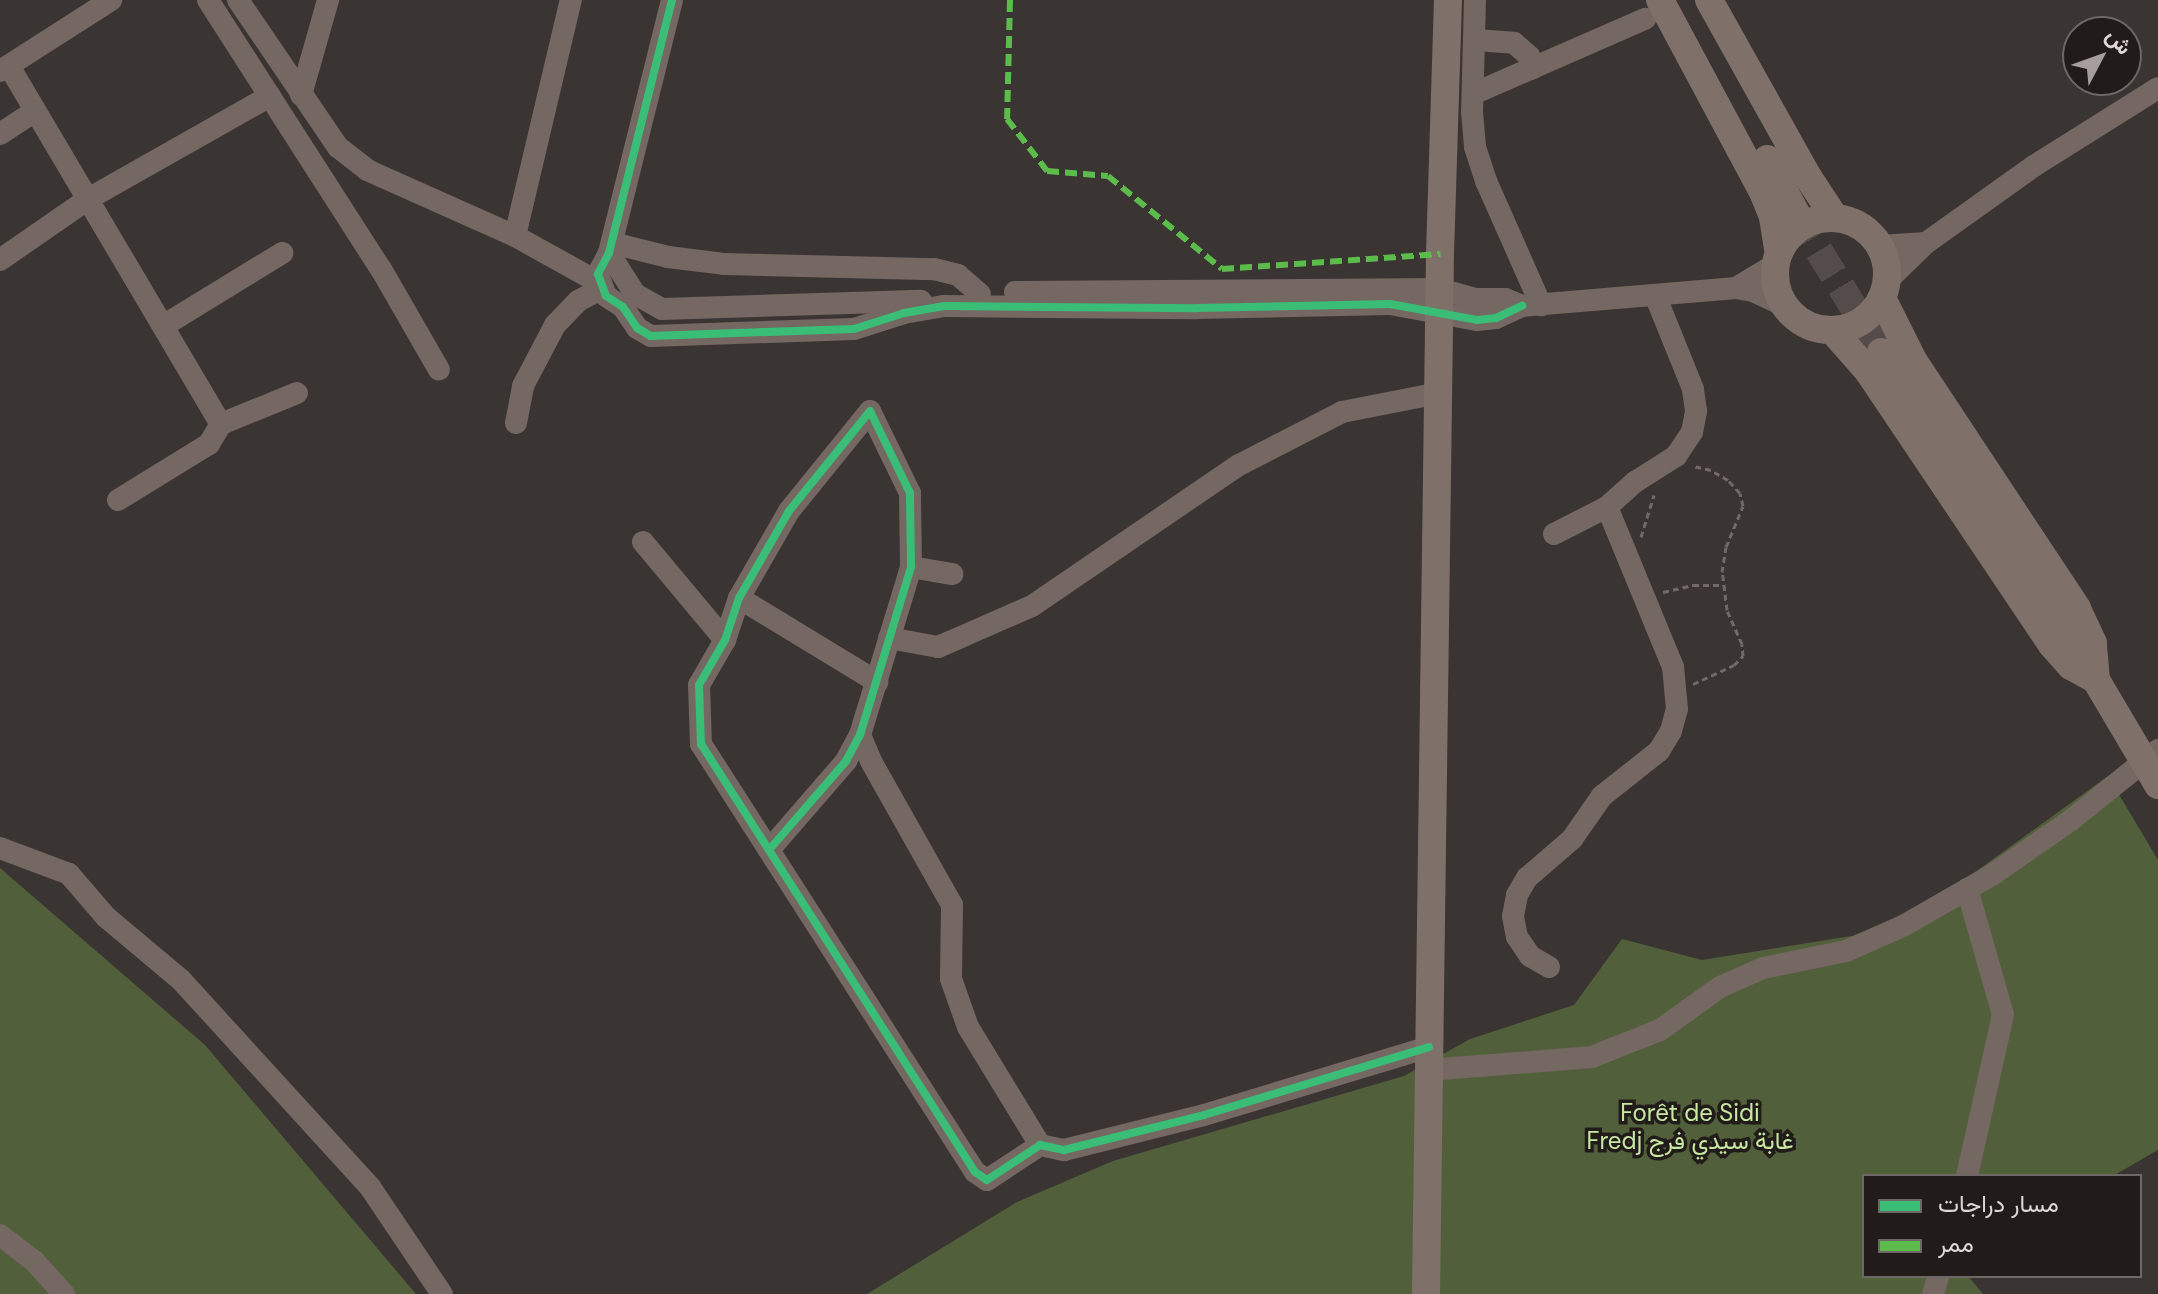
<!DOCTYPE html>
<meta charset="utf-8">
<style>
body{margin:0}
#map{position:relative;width:2158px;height:1294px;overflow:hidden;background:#3a3432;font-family:"DM Sans",Vazirmatn,sans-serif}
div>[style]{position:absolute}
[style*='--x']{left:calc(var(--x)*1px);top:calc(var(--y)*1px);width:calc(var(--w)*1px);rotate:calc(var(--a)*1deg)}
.forest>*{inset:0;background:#51603b}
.major-tunnel>*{height:28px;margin-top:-14px;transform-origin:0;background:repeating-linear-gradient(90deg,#534c4a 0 28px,transparent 0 42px)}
.path>*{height:3px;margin-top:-1.5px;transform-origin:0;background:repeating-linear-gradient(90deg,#736a67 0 6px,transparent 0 10px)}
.minor>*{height:22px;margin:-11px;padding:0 11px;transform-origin:11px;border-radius:11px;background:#756762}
.major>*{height:28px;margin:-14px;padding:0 14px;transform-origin:14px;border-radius:14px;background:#80706a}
.major>.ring{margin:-14px;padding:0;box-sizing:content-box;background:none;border:28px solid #80706a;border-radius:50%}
.quiet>*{height:6px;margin-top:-3px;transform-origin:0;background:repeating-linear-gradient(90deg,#5cbc4b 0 12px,transparent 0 18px)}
.cycleway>*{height:8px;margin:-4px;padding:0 4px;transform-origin:4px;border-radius:4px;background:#3abd76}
span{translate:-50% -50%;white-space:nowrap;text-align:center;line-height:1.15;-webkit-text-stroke:7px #211c1a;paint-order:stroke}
.park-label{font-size:24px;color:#c8e8a1}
.legend{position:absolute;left:1862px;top:1174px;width:280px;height:104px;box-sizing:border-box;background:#211c1a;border:2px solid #6d6765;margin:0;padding:10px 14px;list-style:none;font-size:24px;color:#dfd7d5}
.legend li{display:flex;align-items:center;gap:16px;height:40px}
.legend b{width:40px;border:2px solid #6d6765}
.north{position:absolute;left:2062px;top:16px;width:80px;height:80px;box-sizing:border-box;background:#211c1a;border:2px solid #6d6765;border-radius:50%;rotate:49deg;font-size:22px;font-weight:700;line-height:32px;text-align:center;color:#dfd7d5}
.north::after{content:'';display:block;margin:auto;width:28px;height:36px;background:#a59e9c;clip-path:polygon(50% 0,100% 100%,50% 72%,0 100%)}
</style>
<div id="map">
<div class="forest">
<i style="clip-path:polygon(2108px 776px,2158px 860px,2158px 1150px,2113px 1176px,1864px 1176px,1864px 1276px,1968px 1276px,1983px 1294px,867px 1294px,1017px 1202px,1113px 1161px,1404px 1076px,1470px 1039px,1574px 1005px,1622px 939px,1702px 960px,1870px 933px,1956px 886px)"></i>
<i style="clip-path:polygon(0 868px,205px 1045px,416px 1294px,0 1294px)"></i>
</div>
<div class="major-tunnel">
<i style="--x:1797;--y:215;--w:161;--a:58.5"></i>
</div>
<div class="path">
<i style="--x:1641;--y:537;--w:44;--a:-72.8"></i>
<i style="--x:1663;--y:592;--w:31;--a:-13"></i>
<i style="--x:1693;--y:585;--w:29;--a:0"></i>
<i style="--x:1693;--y:684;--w:45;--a:-24.9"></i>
<i style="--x:1734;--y:665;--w:13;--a:-45"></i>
<i style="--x:1743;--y:656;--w:12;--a:-95"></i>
<i style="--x:1742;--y:644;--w:37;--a:-114"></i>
<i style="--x:1727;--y:610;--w:38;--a:-97"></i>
<i style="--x:1722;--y:572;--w:25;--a:-81"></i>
<i style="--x:1726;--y:547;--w:44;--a:-67.5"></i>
<i style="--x:1743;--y:506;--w:13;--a:-103"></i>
<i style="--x:1740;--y:493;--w:18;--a:-133"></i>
<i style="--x:1728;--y:480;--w:20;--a:-150"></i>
<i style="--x:1711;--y:470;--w:18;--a:-167"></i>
</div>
<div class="minor">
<i style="--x:208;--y:0;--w:320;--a:57.3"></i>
<i style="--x:381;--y:269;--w:116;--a:60.1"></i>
<i style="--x:238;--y:0;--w:178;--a:55.8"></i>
<i style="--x:338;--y:147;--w:37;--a:38"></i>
<i style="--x:367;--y:170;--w:162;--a:24"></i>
<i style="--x:515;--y:236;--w:95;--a:29"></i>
<i style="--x:672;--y:0;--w:261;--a:104"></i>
<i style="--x:609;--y:253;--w:24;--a:118"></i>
<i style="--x:598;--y:274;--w:23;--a:70"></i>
<i style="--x:606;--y:296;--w:20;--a:33"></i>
<i style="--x:623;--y:307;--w:25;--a:56"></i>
<i style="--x:637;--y:328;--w:16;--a:30"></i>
<i style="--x:651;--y:336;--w:203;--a:-2"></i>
<i style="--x:854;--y:329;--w:52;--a:-17.7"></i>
<i style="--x:904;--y:313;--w:41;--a:-9.9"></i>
<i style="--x:944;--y:306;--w:253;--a:0.5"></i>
<i style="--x:1197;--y:308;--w:193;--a:-1.2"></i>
<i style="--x:1390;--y:304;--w:88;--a:10.4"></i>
<i style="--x:1477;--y:320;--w:19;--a:-6"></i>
<i style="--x:1496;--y:318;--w:29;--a:-25"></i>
<i style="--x:1475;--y:0;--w:112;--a:91.5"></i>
<i style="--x:1472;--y:112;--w:35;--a:85"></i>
<i style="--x:1475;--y:147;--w:36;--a:72"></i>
<i style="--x:1486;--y:181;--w:136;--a:66.1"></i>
<i style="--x:1475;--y:40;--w:39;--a:4"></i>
<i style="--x:1514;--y:43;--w:20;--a:41"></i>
<i style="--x:1529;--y:56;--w:13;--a:77"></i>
<i style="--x:9;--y:66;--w:416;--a:59.4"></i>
<i style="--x:0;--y:71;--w:132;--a:-32.6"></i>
<i style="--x:1473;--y:94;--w:188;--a:-23.6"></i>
<i style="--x:301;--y:95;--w:99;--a:-74.1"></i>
<i style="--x:0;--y:134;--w:42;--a:-33.3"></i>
<i style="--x:515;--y:236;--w:243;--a:-76.7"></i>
<i style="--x:612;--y:243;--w:58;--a:14"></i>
<i style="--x:668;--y:257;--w:56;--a:7.1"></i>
<i style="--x:724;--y:264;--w:210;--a:1.4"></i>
<i style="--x:934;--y:269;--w:25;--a:14"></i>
<i style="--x:958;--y:275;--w:29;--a:41"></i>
<i style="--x:1879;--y:246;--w:47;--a:-3.7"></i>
<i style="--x:609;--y:253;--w:49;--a:57.6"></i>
<i style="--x:635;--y:294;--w:31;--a:29"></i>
<i style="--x:662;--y:309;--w:259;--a:-1.8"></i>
<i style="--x:0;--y:260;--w:107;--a:-34.7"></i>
<i style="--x:88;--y:199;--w:209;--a:-29.5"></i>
<i style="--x:1887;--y:281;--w:54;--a:-44.3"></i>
<i style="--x:1926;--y:243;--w:133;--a:-35.5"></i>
<i style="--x:2034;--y:166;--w:146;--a:-32.2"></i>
<i style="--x:1736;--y:288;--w:47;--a:-31"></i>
<i style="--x:1015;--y:292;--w:425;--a:-0.4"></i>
<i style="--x:1440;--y:289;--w:36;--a:16"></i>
<i style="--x:1475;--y:299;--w:30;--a:0"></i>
<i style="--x:1505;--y:299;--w:18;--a:22"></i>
<i style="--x:1522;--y:306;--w:215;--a:-4.8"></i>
<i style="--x:1736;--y:288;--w:17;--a:10"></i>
<i style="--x:1753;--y:291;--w:35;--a:25"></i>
<i style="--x:163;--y:326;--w:140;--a:-31.5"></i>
<i style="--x:516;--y:423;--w:38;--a:-79"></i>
<i style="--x:523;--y:386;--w:69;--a:-62.3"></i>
<i style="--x:555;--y:325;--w:33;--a:-46"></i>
<i style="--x:578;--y:301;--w:26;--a:-28"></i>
<i style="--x:118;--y:500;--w:107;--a:-31.6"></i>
<i style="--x:209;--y:444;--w:23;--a:-59"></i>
<i style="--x:221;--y:424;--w:82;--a:-22.2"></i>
<i style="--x:1554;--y:534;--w:59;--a:-27"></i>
<i style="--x:1607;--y:507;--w:38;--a:-42"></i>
<i style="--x:1635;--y:482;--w:49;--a:-32.4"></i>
<i style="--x:1676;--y:456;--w:29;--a:-56"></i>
<i style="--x:1692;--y:432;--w:21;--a:-79"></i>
<i style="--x:1696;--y:411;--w:22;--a:-98"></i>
<i style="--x:1693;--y:389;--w:101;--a:-112"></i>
<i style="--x:643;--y:542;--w:128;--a:50.1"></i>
<i style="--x:911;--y:567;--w:42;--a:9.7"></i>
<i style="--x:739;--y:598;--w:162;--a:31.3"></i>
<i style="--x:889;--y:638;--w:50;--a:10.4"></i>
<i style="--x:938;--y:647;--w:25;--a:-23"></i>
<i style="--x:961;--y:637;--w:77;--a:-23.6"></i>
<i style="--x:1032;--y:606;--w:250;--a:-34.3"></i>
<i style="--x:1239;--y:465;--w:116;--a:-27.2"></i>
<i style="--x:1342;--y:412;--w:99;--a:-11.1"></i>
<i style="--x:860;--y:735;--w:30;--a:67"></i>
<i style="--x:872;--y:763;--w:163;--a:60.6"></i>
<i style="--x:952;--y:905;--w:74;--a:90.8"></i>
<i style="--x:951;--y:979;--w:51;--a:70.5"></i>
<i style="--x:968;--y:1027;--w:138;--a:58.6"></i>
<i style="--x:0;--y:848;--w:74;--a:20.6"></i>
<i style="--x:69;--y:874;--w:57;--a:49.3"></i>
<i style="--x:106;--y:917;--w:98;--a:40"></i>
<i style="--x:181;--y:980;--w:280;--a:47.6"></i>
<i style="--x:370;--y:1187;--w:129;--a:56.1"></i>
<i style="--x:769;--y:850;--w:118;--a:-49.1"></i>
<i style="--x:846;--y:761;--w:30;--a:-62"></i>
<i style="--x:860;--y:735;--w:176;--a:-73.1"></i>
<i style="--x:911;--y:567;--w:74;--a:-90.8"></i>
<i style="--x:910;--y:493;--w:91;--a:-116"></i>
<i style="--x:870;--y:411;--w:129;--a:129"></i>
<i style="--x:789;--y:511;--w:100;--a:119.9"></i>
<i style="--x:739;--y:598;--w:44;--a:108.4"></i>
<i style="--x:725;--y:640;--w:52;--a:120"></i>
<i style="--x:699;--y:685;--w:59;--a:88.1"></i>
<i style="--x:701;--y:744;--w:508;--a:57.37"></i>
<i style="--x:975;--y:1172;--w:14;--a:34"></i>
<i style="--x:987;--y:1180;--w:64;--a:-33.4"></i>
<i style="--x:1040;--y:1145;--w:25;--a:12"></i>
<i style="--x:1064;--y:1150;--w:144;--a:-14"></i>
<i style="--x:1204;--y:1115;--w:235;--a:-16.8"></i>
<i style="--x:1549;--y:967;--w:22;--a:-150"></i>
<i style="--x:1530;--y:956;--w:23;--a:-124"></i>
<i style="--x:1517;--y:937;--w:21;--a:-101"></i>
<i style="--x:1513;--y:916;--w:21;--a:-79"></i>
<i style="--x:1517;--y:895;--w:20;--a:-60"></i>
<i style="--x:1527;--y:878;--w:60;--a:-40.9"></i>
<i style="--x:1572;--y:839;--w:52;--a:-55.1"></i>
<i style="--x:1602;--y:796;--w:73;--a:-38.3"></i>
<i style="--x:1659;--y:751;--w:23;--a:-59"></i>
<i style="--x:1671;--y:731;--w:23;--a:-75"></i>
<i style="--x:1677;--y:709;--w:42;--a:-95.4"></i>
<i style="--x:1673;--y:667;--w:173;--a:-112.4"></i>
<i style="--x:1428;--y:1070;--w:165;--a:-4.5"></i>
<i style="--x:1592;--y:1057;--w:73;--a:-21.7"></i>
<i style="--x:1660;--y:1030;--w:74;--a:-35.6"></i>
<i style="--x:1720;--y:987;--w:47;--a:-23.8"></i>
<i style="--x:1763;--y:968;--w:85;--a:-11.6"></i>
<i style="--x:1846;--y:951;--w:62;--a:-23.7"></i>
<i style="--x:1903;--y:926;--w:103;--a:-29.8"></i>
<i style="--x:1992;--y:875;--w:96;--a:-34.8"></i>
<i style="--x:2071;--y:820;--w:112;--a:-38.8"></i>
<i style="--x:1967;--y:1176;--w:165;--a:-77.4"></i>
<i style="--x:2003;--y:1015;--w:131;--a:-105.9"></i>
<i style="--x:0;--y:1235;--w:43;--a:37.4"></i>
<i style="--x:34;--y:1261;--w:45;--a:47.7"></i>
<i style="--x:1933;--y:1294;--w:19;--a:-74"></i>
</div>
<div class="major">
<i style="--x:1660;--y:0;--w:218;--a:61.8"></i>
<i style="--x:1763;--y:192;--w:27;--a:68"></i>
<i style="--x:1773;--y:217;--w:37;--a:81"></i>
<i style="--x:1709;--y:0;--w:203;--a:60.8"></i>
<i style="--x:1808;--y:177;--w:49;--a:56.6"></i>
<i style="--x:1767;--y:159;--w:64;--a:61.8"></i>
<i class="ring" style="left:1775px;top:218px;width:84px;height:84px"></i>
<i style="--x:1832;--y:330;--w:55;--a:48.7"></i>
<i style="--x:1868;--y:371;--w:330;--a:56.1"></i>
<i style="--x:2052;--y:645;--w:28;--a:48"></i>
<i style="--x:2071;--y:666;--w:29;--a:29"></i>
<i style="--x:2096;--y:680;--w:37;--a:-95"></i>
<i style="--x:2093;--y:643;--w:38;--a:-115"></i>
<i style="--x:2077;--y:608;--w:295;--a:-123.5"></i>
<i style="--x:1914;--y:362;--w:72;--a:-116.6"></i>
<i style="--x:1881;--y:352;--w:335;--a:56.3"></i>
<i style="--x:2067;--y:631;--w:179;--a:59.4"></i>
<i style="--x:1426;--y:1294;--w:1040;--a:-89.23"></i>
<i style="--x:1440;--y:254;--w:254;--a:-88.2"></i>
</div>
<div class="quiet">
<i style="--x:1010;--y:0;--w:119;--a:91.4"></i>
<i style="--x:1007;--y:119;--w:66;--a:52.4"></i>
<i style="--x:1047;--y:171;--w:61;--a:4.7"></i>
<i style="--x:1108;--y:176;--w:147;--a:39.2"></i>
<i style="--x:1222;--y:269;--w:219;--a:-3.9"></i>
</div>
<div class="cycleway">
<i style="--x:672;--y:0;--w:261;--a:104"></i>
<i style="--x:609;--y:253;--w:24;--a:118"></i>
<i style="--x:598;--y:274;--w:23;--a:70"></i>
<i style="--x:606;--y:296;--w:20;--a:33"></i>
<i style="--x:623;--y:307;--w:25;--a:56"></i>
<i style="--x:637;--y:328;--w:16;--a:30"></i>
<i style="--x:651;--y:336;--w:203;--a:-2"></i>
<i style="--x:854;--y:329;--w:52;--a:-17.7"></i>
<i style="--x:904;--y:313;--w:41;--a:-9.9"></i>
<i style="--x:944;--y:306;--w:253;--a:0.5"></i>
<i style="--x:1197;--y:308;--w:193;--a:-1.2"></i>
<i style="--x:1390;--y:304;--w:88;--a:10.4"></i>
<i style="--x:1477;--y:320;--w:19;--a:-6"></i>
<i style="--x:1496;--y:318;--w:29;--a:-25"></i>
<i style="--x:769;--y:850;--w:118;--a:-49.1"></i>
<i style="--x:846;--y:761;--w:30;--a:-62"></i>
<i style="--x:860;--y:735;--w:176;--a:-73.1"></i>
<i style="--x:911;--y:567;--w:74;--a:-90.8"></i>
<i style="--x:910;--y:493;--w:91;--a:-116"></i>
<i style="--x:870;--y:411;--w:129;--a:129"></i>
<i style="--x:789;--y:511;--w:100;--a:119.9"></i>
<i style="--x:739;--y:598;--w:44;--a:108.4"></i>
<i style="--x:725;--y:640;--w:52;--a:120"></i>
<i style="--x:699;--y:685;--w:59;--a:88.1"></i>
<i style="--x:701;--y:744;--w:508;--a:57.37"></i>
<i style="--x:975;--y:1172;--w:14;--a:34"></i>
<i style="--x:987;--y:1180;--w:64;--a:-33.4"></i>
<i style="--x:1040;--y:1145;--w:25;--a:12"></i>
<i style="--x:1064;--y:1150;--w:144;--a:-14"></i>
<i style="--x:1204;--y:1115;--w:235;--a:-16.8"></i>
</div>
<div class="park-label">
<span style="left:1690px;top:1127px">Forêt de Sidi<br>Fredj غابة سيدي فرج</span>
</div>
<ul class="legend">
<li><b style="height:10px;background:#3abd76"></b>مسار دراجات</li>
<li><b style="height:10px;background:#5cbc4b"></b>ممر</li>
</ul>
<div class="north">ش</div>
</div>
